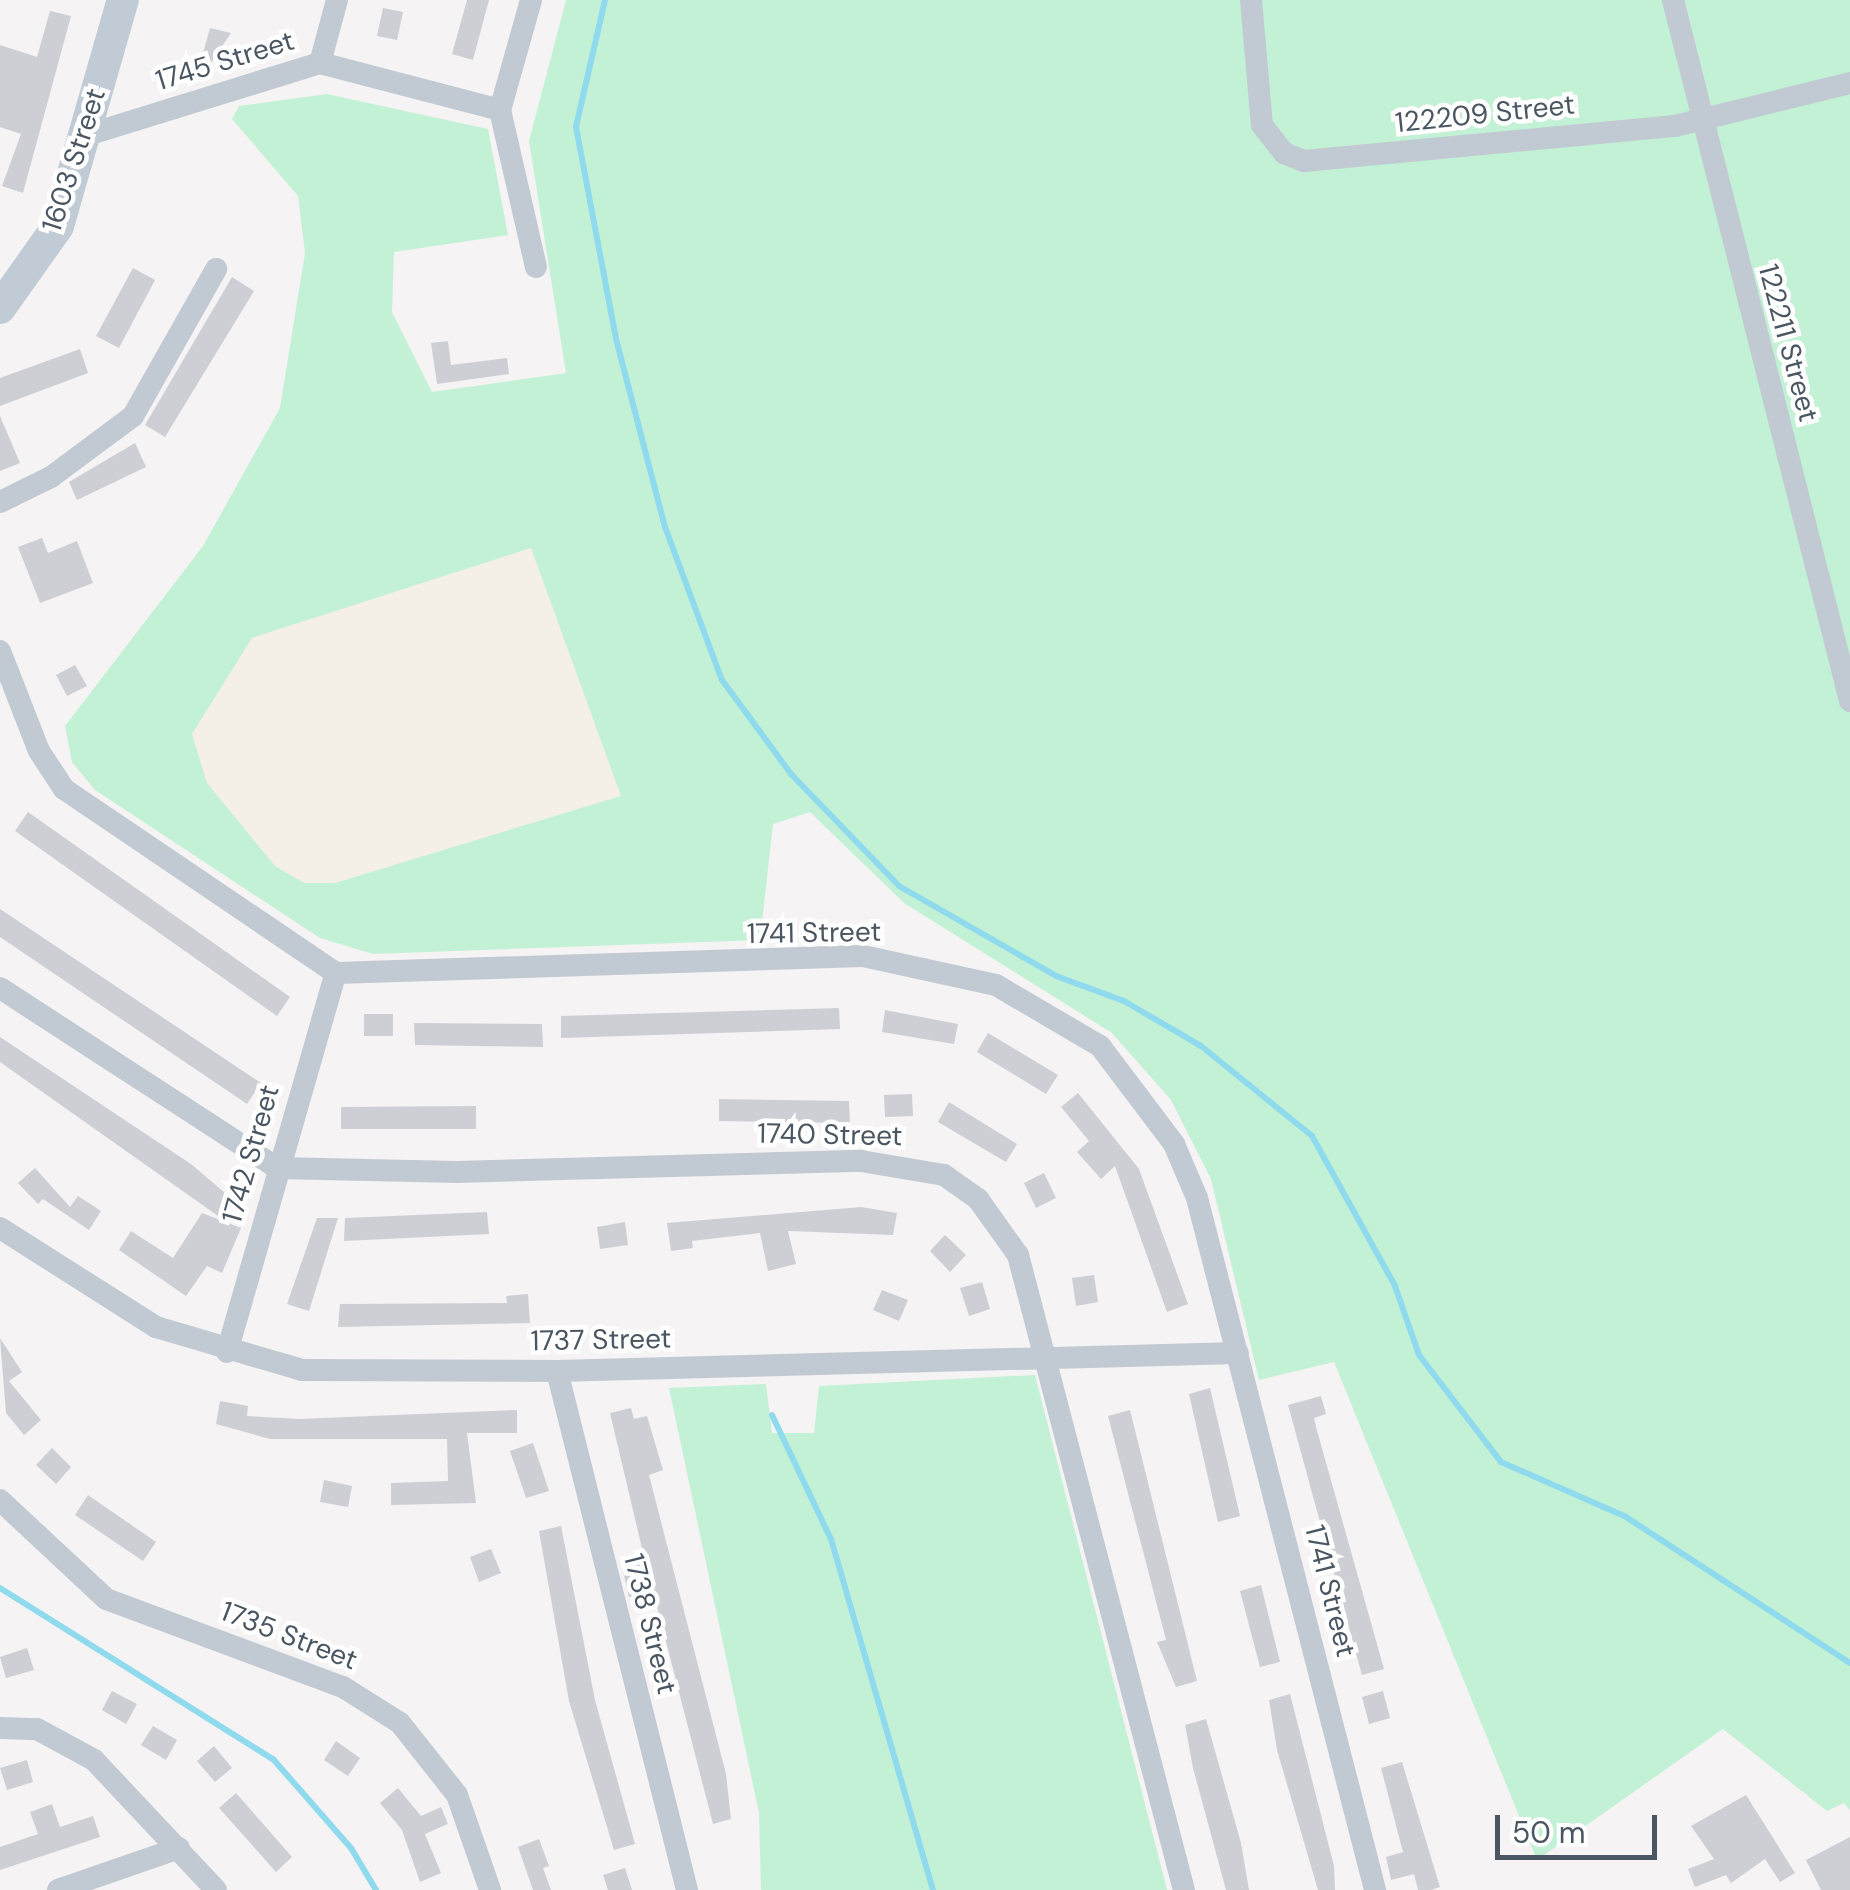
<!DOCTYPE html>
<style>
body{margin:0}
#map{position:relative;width:1850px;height:1890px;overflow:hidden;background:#f5f3f3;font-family:"DM Sans",sans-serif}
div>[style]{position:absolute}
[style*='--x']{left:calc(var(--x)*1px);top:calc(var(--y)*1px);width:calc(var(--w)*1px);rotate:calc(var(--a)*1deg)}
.green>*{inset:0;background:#c3f1d5}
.sand>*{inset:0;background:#f5f0e5}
.stream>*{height:6px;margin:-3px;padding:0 3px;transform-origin:3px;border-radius:3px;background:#90daee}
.building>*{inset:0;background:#cdcfd5}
.street>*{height:22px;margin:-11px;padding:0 11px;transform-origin:11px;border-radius:11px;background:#c1cad2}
.secondary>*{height:32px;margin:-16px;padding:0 16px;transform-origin:16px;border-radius:16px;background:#c1cbd6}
span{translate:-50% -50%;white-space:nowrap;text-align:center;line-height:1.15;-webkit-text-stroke:9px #fff;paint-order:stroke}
.street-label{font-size:28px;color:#4a5661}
.scale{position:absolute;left:1495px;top:1815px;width:162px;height:45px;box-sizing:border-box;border:5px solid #4a5661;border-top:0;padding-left:12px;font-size:30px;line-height:35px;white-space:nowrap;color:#4a5661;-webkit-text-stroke:8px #fff;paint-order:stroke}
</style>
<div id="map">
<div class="green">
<i style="clip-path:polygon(566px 0,1850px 0,1850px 1810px,1844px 1803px,1827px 1811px,1723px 1729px,1537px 1860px,1334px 1362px,1259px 1380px,1211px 1179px,1171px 1100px,1112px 1033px,904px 903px,810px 812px,773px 824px,760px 940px,373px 954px,320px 938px,95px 790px,72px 762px,65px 726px,203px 546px,280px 408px,305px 253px,298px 196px,232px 119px,239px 106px,327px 94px,488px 129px,508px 235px,394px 252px,392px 312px,432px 392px,566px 373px,529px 141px)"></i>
<i style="clip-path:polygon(1035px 1375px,1167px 1890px,761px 1890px,759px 1813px,669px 1388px,766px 1384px,772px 1433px,814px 1433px,819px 1386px)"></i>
</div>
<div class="sand">
<i style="clip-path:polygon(531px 548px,621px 796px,335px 883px,304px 883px,275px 866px,207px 783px,192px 734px,252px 638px)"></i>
</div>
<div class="stream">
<i style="--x:605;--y:0;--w:130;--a:102.9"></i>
<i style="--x:576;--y:127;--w:216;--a:79.3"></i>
<i style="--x:616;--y:339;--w:194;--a:75.4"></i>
<i style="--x:665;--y:527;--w:163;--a:69.6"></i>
<i style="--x:722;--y:680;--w:117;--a:53.7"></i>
<i style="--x:791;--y:774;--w:156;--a:46"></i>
<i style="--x:899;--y:886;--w:181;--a:29.8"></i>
<i style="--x:1056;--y:976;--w:72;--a:20.2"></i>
<i style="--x:1124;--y:1001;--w:89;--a:30.3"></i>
<i style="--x:1201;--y:1046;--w:143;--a:39"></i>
<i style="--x:1312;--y:1136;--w:171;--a:61"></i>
<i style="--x:1395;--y:1286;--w:73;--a:70.8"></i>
<i style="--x:1419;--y:1355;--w:135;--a:52.5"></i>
<i style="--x:1501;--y:1462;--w:137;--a:23.7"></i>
<i style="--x:1626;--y:1517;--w:267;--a:33.1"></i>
<i style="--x:772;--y:1415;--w:137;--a:64.6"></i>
<i style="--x:831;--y:1539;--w:366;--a:73.8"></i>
<i style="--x:0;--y:1588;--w:322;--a:32.1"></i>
<i style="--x:273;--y:1759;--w:118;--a:48.8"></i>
<i style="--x:351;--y:1848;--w:49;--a:59.2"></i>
</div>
<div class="building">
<i style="clip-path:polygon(467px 0,489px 0,473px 60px,452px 54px)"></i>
<i style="clip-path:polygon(383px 8px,403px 12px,397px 40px,377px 36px)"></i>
<i style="clip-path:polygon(50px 11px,71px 16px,23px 193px,2px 186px,21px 134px,0 127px,0 45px,37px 57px)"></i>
<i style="clip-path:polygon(210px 28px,231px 33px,196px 85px,184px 74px,203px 53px)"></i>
<i style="clip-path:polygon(133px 268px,155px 280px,119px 348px,96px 336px)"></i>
<i style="clip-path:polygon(232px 277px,254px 291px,165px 437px,145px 425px)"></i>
<i style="clip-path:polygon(448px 341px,451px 365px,507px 358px,509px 374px,437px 384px,431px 343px)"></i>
<i style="clip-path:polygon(80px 349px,88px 373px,0 406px,0 378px)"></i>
<i style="clip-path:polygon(0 416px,20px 463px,0 471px)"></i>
<i style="clip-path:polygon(135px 443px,146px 467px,77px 500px,69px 482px)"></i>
<i style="clip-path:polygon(42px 538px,48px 553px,77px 541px,93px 583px,40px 603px,18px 547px)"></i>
<i style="clip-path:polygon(75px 665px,87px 686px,67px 696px,56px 675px)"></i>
<i style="clip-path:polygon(28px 812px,290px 997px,277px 1016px,15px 831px)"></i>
<i style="clip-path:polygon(0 909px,261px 1083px,247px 1104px,0 937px)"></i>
<i style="clip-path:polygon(839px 1008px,840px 1029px,561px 1038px,561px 1016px)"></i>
<i style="clip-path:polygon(885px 1010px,958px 1024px,954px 1044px,882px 1032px)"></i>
<i style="clip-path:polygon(364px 1014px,393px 1014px,393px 1036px,364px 1036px)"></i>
<i style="clip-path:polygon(414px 1023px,542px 1024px,543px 1047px,415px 1045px)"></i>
<i style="clip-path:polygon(988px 1033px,1058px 1075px,1046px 1094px,977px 1052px)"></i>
<i style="clip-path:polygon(0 1037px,191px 1164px,231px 1198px,218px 1216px,0 1062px)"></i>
<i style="clip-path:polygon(1078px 1093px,1139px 1169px,1188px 1304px,1167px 1312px,1115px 1166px,1101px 1179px,1077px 1152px,1089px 1141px,1061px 1107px)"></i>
<i style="clip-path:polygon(912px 1094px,913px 1116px,885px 1117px,884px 1095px)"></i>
<i style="clip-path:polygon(719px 1099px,849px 1101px,850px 1123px,719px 1121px)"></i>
<i style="clip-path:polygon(949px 1102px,1017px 1144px,1006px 1162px,938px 1122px)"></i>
<i style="clip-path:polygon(476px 1106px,476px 1129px,341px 1129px,341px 1107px)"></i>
<i style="clip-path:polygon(35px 1168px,70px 1207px,78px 1196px,101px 1211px,89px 1230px,43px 1199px,38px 1204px,18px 1183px)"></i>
<i style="clip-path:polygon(1044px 1173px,1056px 1198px,1036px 1208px,1024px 1183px)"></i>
<i style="clip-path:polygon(861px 1207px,897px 1213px,893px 1235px,788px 1231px,796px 1264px,768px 1271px,760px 1233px,692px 1241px,693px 1248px,671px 1251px,667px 1223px)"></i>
<i style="clip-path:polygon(487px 1212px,489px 1234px,344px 1241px,345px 1218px)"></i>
<i style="clip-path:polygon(202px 1213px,241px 1228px,222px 1273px,207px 1266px,186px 1296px,119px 1250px,131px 1231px,173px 1258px)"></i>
<i style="clip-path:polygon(317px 1218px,338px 1218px,309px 1311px,287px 1304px)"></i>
<i style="clip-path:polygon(625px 1222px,628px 1245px,600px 1249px,597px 1227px)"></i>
<i style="clip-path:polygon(945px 1235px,966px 1255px,950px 1272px,930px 1251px)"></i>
<i style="clip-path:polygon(1094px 1275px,1098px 1302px,1076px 1306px,1072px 1278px)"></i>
<i style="clip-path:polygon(982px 1282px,990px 1309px,969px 1316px,960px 1288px)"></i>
<i style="clip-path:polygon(882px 1290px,908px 1300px,899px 1321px,873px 1310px)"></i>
<i style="clip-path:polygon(528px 1294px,530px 1323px,338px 1327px,340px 1304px,507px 1303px,506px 1296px)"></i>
<i style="clip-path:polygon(0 1338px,22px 1372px,9px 1381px,41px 1420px,24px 1435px,6px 1413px)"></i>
<i style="clip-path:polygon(1210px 1388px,1240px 1516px,1218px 1522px,1189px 1394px)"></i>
<i style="clip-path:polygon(1321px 1396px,1326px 1414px,1314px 1418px,1316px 1427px,1384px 1669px,1362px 1675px,1288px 1405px)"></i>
<i style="clip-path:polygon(220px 1401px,248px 1406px,247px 1416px,299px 1419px,517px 1410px,517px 1433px,467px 1433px,476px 1503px,391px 1505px,391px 1483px,448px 1481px,447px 1439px,270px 1439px,216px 1424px)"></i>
<i style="clip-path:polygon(631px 1408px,634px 1419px,647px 1416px,663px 1470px,649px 1475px,726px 1774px,731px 1819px,713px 1824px,653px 1591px,629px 1597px,622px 1567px,645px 1561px,610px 1413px)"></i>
<i style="clip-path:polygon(1130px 1410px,1197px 1681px,1176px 1687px,1157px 1642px,1166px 1640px,1108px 1416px)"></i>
<i style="clip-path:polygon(533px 1443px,549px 1491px,526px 1498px,510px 1451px)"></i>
<i style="clip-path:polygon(52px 1448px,71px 1467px,56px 1484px,36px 1465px)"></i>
<i style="clip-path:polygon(324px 1480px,352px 1486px,348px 1507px,320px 1502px)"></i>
<i style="clip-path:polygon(88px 1495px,156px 1542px,143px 1561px,75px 1515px)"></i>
<i style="clip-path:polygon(561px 1526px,595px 1700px,635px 1844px,614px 1850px,569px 1701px,539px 1531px)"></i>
<i style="clip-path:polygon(491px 1549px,501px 1573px,479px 1582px,470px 1557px)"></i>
<i style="clip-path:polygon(1261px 1585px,1280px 1662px,1260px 1667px,1240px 1591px)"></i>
<i style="clip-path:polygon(27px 1648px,34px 1670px,6px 1678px,0 1657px)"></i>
<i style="clip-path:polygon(112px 1691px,137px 1704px,126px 1724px,102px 1710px)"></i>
<i style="clip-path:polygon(1383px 1691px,1390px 1718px,1369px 1724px,1362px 1697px)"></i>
<i style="clip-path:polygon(1290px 1694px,1334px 1866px,1335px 1890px,1318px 1890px,1277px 1750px,1269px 1700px)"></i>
<i style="clip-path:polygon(1206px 1719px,1241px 1843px,1249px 1890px,1226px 1890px,1193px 1768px,1185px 1725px)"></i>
<i style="clip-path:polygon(153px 1726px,177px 1740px,166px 1760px,141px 1745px)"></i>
<i style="clip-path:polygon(336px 1741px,360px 1758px,348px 1776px,324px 1760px)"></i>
<i style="clip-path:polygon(214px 1746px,232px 1768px,215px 1782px,197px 1761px)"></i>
<i style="clip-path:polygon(27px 1760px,33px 1782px,7px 1790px,0 1768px)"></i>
<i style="clip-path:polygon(1402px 1762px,1440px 1887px,1431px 1890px,1418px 1890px,1414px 1874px,1391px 1880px,1386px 1857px,1403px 1852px,1381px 1768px)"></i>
<i style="clip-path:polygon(398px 1788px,421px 1816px,441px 1807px,448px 1824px,425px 1834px,441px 1873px,420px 1882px,402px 1830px,380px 1803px)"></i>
<i style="clip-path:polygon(236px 1793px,292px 1857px,276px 1872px,219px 1808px)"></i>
<i style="clip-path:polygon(1746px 1795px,1795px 1873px,1780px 1882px,1765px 1859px,1731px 1883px,1726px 1875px,1695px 1887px,1688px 1869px,1714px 1859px,1691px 1826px)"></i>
<i style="clip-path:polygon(52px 1804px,60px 1827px,93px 1816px,100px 1837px,0 1870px,0 1847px,38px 1834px,30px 1812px)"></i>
<i style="clip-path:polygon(1850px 1837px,1850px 1890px,1821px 1890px,1806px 1860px)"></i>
<i style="clip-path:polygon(539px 1839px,549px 1866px,543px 1868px,551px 1890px,533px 1890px,518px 1847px)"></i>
<i style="clip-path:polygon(625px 1868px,632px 1890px,608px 1890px,603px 1875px)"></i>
</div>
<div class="street">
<i style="--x:531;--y:0;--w:114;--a:105.7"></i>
<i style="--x:500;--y:110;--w:161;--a:77.1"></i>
<i style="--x:1251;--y:0;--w:125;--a:85"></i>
<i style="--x:1262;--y:125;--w:36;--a:52"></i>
<i style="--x:1284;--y:153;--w:22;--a:22"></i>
<i style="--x:1304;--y:161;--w:373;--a:-5.4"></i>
<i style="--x:1675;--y:126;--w:180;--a:-13.8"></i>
<i style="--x:1673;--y:0;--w:723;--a:75.83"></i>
<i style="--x:320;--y:63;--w:65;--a:-74.9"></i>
<i style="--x:84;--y:136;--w:247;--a:-17.2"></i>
<i style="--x:320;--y:63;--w:186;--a:14.6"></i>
<i style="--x:0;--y:502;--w:57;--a:-26.1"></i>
<i style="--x:51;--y:477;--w:102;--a:-36.6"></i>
<i style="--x:133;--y:416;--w:169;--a:-60.5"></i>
<i style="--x:0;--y:651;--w:107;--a:68.7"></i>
<i style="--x:39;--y:751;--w:45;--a:56.7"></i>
<i style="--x:64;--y:789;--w:328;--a:34.1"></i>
<i style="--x:336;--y:973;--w:527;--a:-1.85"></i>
<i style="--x:863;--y:956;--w:136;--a:12.3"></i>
<i style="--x:996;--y:985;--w:121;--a:30.4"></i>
<i style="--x:1100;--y:1046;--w:123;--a:52.9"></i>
<i style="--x:1174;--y:1144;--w:59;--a:66.9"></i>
<i style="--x:1197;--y:1198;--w:715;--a:75.57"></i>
<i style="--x:0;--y:988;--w:330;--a:33"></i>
<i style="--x:277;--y:1168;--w:180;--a:1.3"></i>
<i style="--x:457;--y:1172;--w:404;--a:-1.6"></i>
<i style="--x:861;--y:1161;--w:84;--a:9.6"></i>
<i style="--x:944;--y:1175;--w:42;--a:35.2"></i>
<i style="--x:978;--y:1199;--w:69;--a:54.5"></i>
<i style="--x:1018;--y:1255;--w:656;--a:75.35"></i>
<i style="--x:0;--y:1228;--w:185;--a:32.4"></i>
<i style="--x:156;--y:1327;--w:152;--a:16.4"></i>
<i style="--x:302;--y:1370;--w:255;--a:0.2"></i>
<i style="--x:557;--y:1371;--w:681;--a:-1.51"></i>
<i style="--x:227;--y:1352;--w:394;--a:-74"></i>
<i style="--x:557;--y:1371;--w:535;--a:75.94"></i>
<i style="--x:0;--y:1500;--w:145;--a:43"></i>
<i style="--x:106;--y:1599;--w:253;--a:20.4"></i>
<i style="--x:343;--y:1687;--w:67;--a:32.3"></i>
<i style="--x:400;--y:1723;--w:92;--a:51.6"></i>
<i style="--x:457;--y:1795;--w:101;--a:70.8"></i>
<i style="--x:0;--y:1728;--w:37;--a:2"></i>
<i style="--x:37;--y:1729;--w:65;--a:28.5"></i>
<i style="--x:94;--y:1760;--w:178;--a:46.8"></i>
<i style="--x:58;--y:1890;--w:128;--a:-19.1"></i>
</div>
<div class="secondary">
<i style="--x:0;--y:308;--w:100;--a:-54.7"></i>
<i style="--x:58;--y:226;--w:235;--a:-74"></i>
</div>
<div class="street-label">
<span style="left:225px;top:61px;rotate:-17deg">1745 Street</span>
<span style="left:1485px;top:114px;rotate:-6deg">122209 Street</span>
<span style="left:74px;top:160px;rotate:-72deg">1603 Street</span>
<span style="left:1788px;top:343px;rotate:75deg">122211 Street</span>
<span style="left:814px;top:933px;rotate:-1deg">1741 Street</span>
<span style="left:830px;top:1135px;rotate:1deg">1740 Street</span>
<span style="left:251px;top:1154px;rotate:-74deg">1742 Street</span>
<span style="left:601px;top:1340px;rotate:-1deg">1737 Street</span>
<span style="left:1330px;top:1591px;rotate:76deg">1741 Street</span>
<span style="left:650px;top:1624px;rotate:76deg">1738 Street</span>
<span style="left:289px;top:1636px;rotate:21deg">1735 Street</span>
</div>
<div class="scale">50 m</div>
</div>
